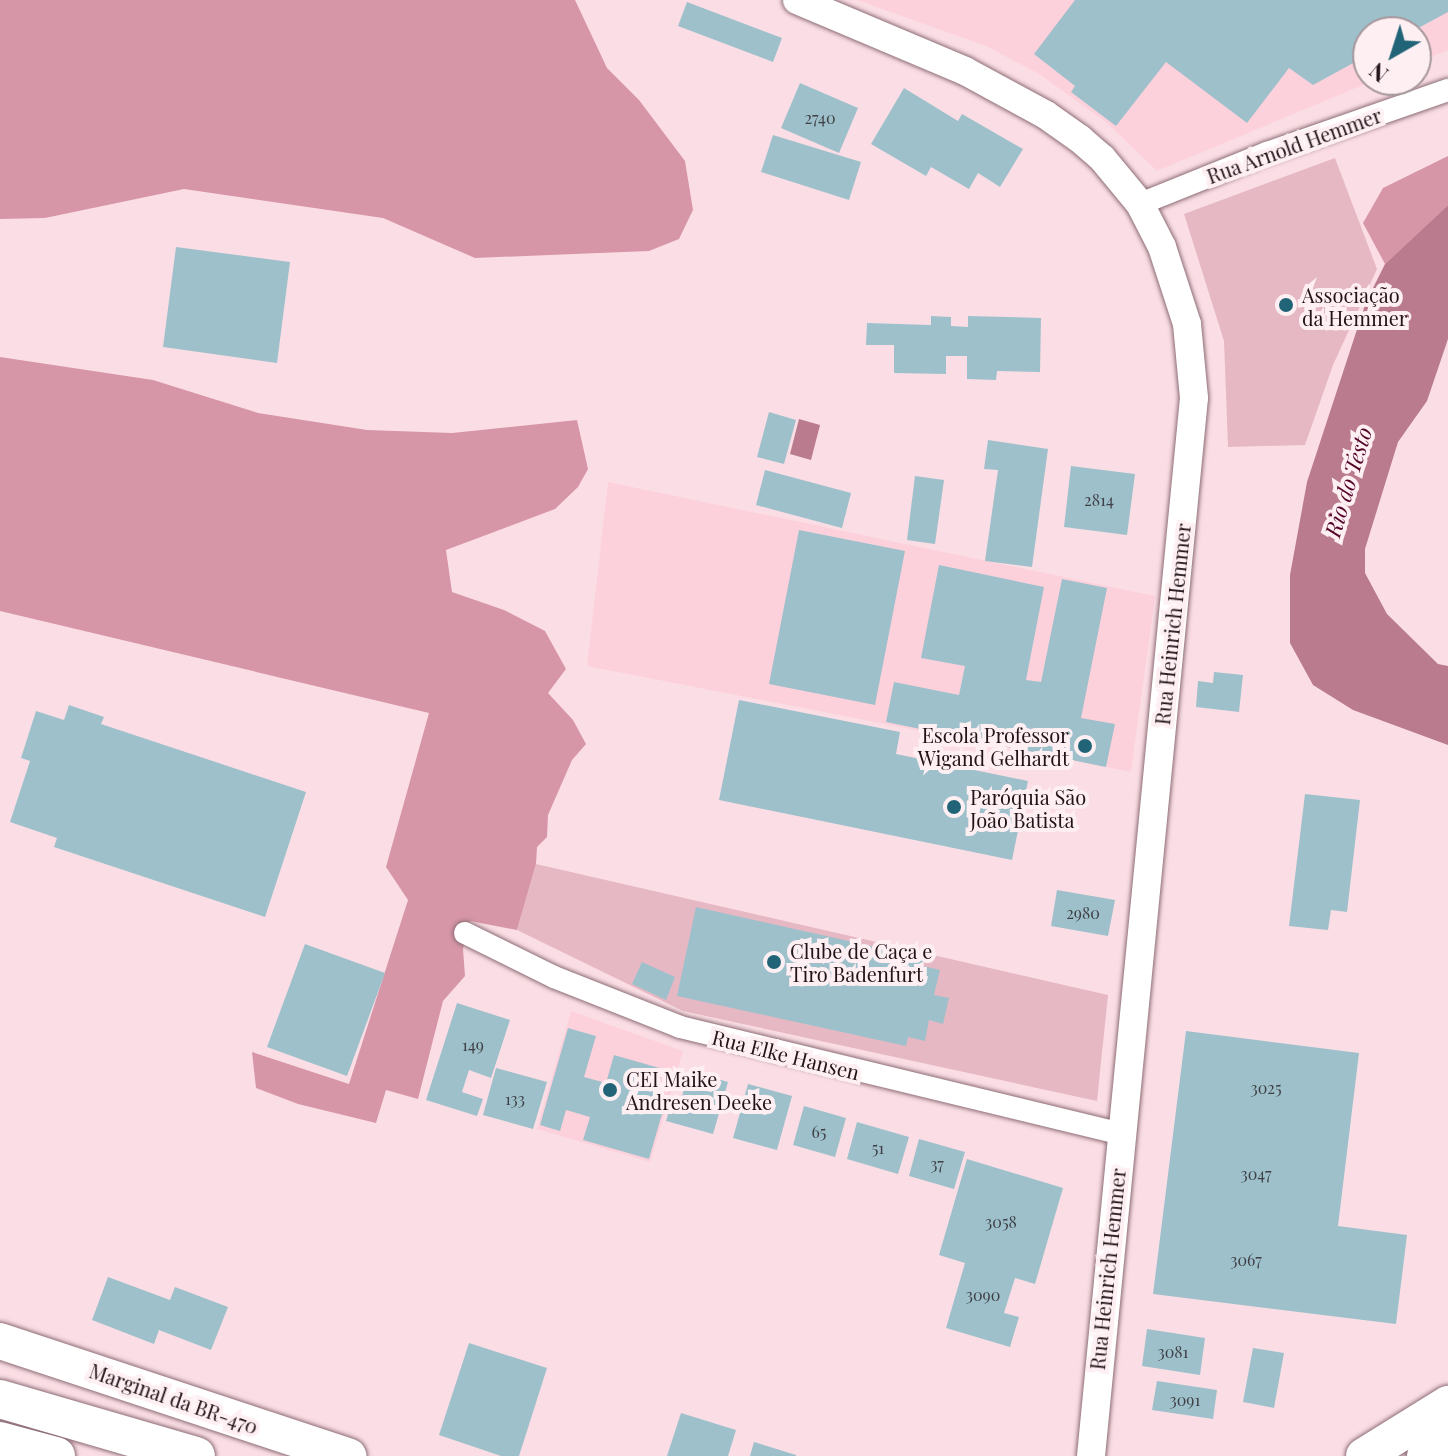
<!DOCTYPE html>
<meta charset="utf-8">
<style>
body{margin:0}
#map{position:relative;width:1448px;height:1456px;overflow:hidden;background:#fbdee5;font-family:"Playfair Display",serif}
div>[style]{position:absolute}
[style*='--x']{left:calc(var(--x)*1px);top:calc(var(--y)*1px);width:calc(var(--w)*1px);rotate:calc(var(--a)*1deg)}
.built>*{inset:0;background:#fdd1dc}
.green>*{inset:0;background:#e6b8c4}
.forest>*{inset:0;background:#d796a8}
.water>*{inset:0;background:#b97b8d}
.building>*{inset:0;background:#9dc0cb}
.roads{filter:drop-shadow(0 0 2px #8d6d76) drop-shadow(0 0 2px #8d6d76)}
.minor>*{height:22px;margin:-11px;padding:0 11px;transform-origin:11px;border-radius:11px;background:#fff}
.tertiary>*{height:28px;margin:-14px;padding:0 14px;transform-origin:14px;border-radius:14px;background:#fff}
.primary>*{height:36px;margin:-18px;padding:0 18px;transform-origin:18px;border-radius:18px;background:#fff}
.trunk>*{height:38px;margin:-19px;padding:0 19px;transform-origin:19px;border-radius:19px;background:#fff}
.dots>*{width:22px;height:22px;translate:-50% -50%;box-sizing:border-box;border:4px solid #feeff3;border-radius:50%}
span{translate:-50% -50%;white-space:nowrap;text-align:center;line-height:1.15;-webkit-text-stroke:8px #feeff3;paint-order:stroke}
.number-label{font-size:16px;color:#3f3f45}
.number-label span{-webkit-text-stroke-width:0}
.street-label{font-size:20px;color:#201418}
.poi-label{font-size:20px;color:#201418}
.left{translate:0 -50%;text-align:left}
.right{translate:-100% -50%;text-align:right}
.water-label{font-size:22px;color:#530528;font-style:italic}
.north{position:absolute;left:1352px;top:16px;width:80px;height:80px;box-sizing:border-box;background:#feeff3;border:2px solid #a5979b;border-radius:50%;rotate:219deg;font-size:22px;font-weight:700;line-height:32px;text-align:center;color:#201418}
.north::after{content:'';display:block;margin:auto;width:28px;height:36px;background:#226477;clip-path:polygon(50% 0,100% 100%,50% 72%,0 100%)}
</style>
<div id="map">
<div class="built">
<i style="clip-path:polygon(857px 0,1448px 0,1448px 50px,1416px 63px,1416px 32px,1368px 32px,1368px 80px,1375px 80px,1157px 171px,1106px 122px,1039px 74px,986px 46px)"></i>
<i style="clip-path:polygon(608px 482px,1155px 596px,1131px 772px,587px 666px)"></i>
<i style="clip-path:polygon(571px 1011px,683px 1051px,650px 1162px,537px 1129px)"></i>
</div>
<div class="green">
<i style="clip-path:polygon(1335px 158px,1377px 269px,1333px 365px,1305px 445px,1228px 447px,1224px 341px,1184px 214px)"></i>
<i style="clip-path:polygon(536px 864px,1108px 995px,1097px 1101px,683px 1011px,517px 930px)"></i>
</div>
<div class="forest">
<i style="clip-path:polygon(0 0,575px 0,607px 68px,639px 100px,685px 161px,693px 210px,679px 239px,649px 251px,475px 258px,383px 218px,184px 189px,45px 218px,0 219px)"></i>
<i style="clip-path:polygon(1448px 156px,1448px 205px,1385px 264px,1363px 223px,1383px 188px)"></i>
<i style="clip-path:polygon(0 357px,153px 380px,258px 413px,367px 430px,452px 433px,577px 420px,588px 469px,578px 487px,555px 509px,446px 550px,452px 592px,504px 610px,545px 631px,566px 669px,548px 693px,573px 720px,586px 744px,572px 760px,548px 815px,547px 837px,537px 847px,536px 864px,517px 930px,470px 921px,463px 949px,465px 976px,443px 1001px,418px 1099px,386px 1090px,376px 1123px,298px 1104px,256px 1088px,252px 1052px,349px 1084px,408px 900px,386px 867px,429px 713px,0 611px)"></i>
</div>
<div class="water">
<i style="clip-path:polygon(1448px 205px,1448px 339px,1427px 401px,1398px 442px,1365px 549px,1365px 573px,1387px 614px,1438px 664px,1448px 666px,1448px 745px,1353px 710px,1313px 685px,1290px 643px,1290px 575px,1307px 482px,1366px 302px,1385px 264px)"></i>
<i style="clip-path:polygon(799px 419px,820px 425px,811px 460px,790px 454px)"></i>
</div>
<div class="building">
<i style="clip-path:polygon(1075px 0,1448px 0,1448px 12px,1411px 32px,1368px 32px,1368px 55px,1313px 85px,1289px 68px,1247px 123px,1166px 62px,1116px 126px,1071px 92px,1075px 86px,1034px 54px)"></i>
<i style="clip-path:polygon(687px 2px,782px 38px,773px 62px,678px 26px)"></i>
<i style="clip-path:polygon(800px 83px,858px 108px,839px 153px,781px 128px)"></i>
<i style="clip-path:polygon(904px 88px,958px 121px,962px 114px,1023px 149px,1000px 187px,978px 173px,969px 189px,931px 167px,926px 176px,871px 144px)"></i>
<i style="clip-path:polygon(773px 135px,861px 162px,849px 200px,761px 172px)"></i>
<i style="clip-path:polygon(176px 247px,290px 262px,277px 363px,163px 347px)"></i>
<i style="clip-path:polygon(931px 316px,951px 317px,951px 326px,968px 327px,968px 316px,1041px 318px,1040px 372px,997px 371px,996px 380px,967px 379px,967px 356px,946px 356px,946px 374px,894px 373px,894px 345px,866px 345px,867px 323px,931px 325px)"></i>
<i style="clip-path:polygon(769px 412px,796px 420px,784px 464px,757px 457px)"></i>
<i style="clip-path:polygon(988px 440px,1048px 449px,1032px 567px,985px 561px,998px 470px,984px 469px)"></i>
<i style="clip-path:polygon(1071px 466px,1135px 474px,1127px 535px,1064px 527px)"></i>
<i style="clip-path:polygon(765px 470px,851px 493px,842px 528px,756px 505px)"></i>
<i style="clip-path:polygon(915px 476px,944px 480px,935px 544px,907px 540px)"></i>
<i style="clip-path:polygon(799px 530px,905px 551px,875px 705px,769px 684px)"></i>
<i style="clip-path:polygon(939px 565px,1044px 587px,1026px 680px,1041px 682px,1062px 579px,1107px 588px,1081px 718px,1115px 724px,1106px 767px,886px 722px,894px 682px,959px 695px,965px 666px,921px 658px)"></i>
<i style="clip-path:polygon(1214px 672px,1243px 675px,1239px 712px,1196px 707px,1198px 681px,1213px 683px)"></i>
<i style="clip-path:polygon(739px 700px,900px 732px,896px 754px,1028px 781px,1012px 860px,719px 800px)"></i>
<i style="clip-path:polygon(69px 705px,104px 717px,101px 724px,306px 792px,265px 917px,54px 847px,57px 838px,10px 822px,30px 761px,21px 758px,36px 711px,64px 720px)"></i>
<i style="clip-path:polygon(1305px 794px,1360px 800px,1347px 912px,1331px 910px,1328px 930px,1289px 926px)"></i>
<i style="clip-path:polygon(1057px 890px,1115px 900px,1108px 936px,1051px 926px)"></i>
<i style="clip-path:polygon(696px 907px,925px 958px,923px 966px,940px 970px,934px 995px,949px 998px,943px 1024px,929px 1020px,925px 1041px,908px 1037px,906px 1046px,677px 996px)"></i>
<i style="clip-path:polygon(305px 944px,385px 973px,347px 1076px,267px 1047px)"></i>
<i style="clip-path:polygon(642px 962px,675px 977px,666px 1000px,632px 984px)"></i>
<i style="clip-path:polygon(457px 1003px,510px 1020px,491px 1078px,469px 1070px,462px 1092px,483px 1099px,477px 1116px,426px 1100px)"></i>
<i style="clip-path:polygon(568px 1028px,596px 1036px,584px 1077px,606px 1083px,614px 1055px,663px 1069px,655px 1098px,666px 1100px,649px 1159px,583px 1140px,590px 1117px,566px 1110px,560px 1131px,540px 1125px)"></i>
<i style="clip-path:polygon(1186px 1031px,1359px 1053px,1338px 1226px,1407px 1235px,1396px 1324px,1153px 1294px)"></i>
<i style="clip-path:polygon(496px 1068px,547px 1082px,533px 1129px,483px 1115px)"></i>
<i style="clip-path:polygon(689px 1071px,728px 1082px,713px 1134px,666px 1121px,673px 1098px,681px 1100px)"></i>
<i style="clip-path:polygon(748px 1084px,792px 1096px,777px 1150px,733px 1138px)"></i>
<i style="clip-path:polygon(804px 1106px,846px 1118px,835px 1157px,793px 1145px)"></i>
<i style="clip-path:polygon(857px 1122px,909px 1137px,898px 1174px,847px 1159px)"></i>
<i style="clip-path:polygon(919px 1139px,965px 1152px,954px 1189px,909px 1176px)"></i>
<i style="clip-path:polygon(967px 1159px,1063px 1188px,1035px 1284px,1015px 1278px,1004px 1313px,1019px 1317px,1010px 1347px,946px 1328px,965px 1263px,939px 1255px)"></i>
<i style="clip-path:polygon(108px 1277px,170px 1300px,175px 1287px,228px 1307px,211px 1350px,159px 1330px,154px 1344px,92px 1320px)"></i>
<i style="clip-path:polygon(1147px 1329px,1205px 1338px,1200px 1375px,1142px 1366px)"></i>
<i style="clip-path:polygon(469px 1343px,547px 1368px,519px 1456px,501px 1456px,439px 1435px)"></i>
<i style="clip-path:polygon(1253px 1348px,1284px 1353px,1274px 1408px,1243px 1402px)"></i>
<i style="clip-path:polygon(1157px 1381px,1217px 1390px,1213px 1419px,1152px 1410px)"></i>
<i style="clip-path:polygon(681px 1413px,736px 1430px,728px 1456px,667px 1456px)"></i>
<i style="clip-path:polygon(754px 1442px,796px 1455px,796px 1456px,750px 1456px)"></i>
</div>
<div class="roads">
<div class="minor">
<i style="--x:1140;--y:204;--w:137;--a:-21.9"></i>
<i style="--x:1267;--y:153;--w:192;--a:-19.2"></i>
<i style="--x:465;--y:933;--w:99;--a:26.3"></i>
<i style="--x:554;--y:977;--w:136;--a:21.6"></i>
<i style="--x:680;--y:1027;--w:454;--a:13.6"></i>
</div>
<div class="tertiary">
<i style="--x:797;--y:0;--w:182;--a:22.9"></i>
<i style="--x:965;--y:71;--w:92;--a:28.5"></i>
<i style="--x:1046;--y:115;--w:42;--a:35.2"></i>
<i style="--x:1080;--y:139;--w:29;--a:41"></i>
<i style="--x:1102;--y:158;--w:60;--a:50.4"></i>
<i style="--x:1140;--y:204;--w:48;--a:62.9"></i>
<i style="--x:1162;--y:247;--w:81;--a:72"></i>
<i style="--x:1187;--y:324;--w:74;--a:84.6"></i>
<i style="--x:1194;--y:398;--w:1063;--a:95.56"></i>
</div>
<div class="primary">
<i style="--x:0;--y:1341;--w:367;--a:18.3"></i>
<i style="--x:1364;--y:1456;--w:99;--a:-31.8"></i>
<i style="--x:1425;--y:1456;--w:27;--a:-31"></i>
</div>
<div class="trunk">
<i style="--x:0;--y:1399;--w:204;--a:16.2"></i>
<i style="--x:0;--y:1441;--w:58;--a:15"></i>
</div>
</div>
<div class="dots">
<i style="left:1286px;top:305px;background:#226477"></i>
<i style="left:1085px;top:746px;background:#226477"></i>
<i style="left:954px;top:807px;background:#226477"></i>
<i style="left:774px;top:962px;background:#226477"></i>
<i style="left:610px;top:1090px;background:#226477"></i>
</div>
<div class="number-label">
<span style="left:820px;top:118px">2740</span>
<span style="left:1099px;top:500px">2814</span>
<span style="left:1083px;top:913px">2980</span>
<span style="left:473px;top:1045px">149</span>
<span style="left:1266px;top:1088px">3025</span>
<span style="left:515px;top:1099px">133</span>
<span style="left:819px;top:1132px">65</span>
<span style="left:878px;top:1148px">51</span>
<span style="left:937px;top:1164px">37</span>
<span style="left:1256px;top:1174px">3047</span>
<span style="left:1001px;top:1222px">3058</span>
<span style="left:1246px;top:1260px">3067</span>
<span style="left:983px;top:1295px">3090</span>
<span style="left:1173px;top:1352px">3081</span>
<span style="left:1185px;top:1400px">3091</span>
</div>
<div class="street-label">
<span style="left:1294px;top:145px;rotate:-20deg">Rua Arnold Hemmer</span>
<span style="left:1172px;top:624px;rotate:-84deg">Rua Heinrich Hemmer</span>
<span style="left:786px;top:1054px;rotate:14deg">Rua Elke Hansen</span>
<span style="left:1107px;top:1269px;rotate:-84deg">Rua Heinrich Hemmer</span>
<span style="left:174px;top:1398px;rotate:19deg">Marginal da BR-470</span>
</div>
<div class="poi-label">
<span class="left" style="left:1302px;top:306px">Associação<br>da Hemmer</span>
<span class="right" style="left:1069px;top:746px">Escola Professor<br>Wigand Gelhardt</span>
<span class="left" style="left:970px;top:808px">Paróquia São<br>João Batista</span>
<span class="left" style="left:790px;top:962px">Clube de Caça e<br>Tiro Badenfurt</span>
<span class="left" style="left:626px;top:1090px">CEI Maike<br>Andresen Deeke</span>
</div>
<div class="water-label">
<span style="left:1348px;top:482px;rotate:-73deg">Rio do Testo</span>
</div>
<div class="north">N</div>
</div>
